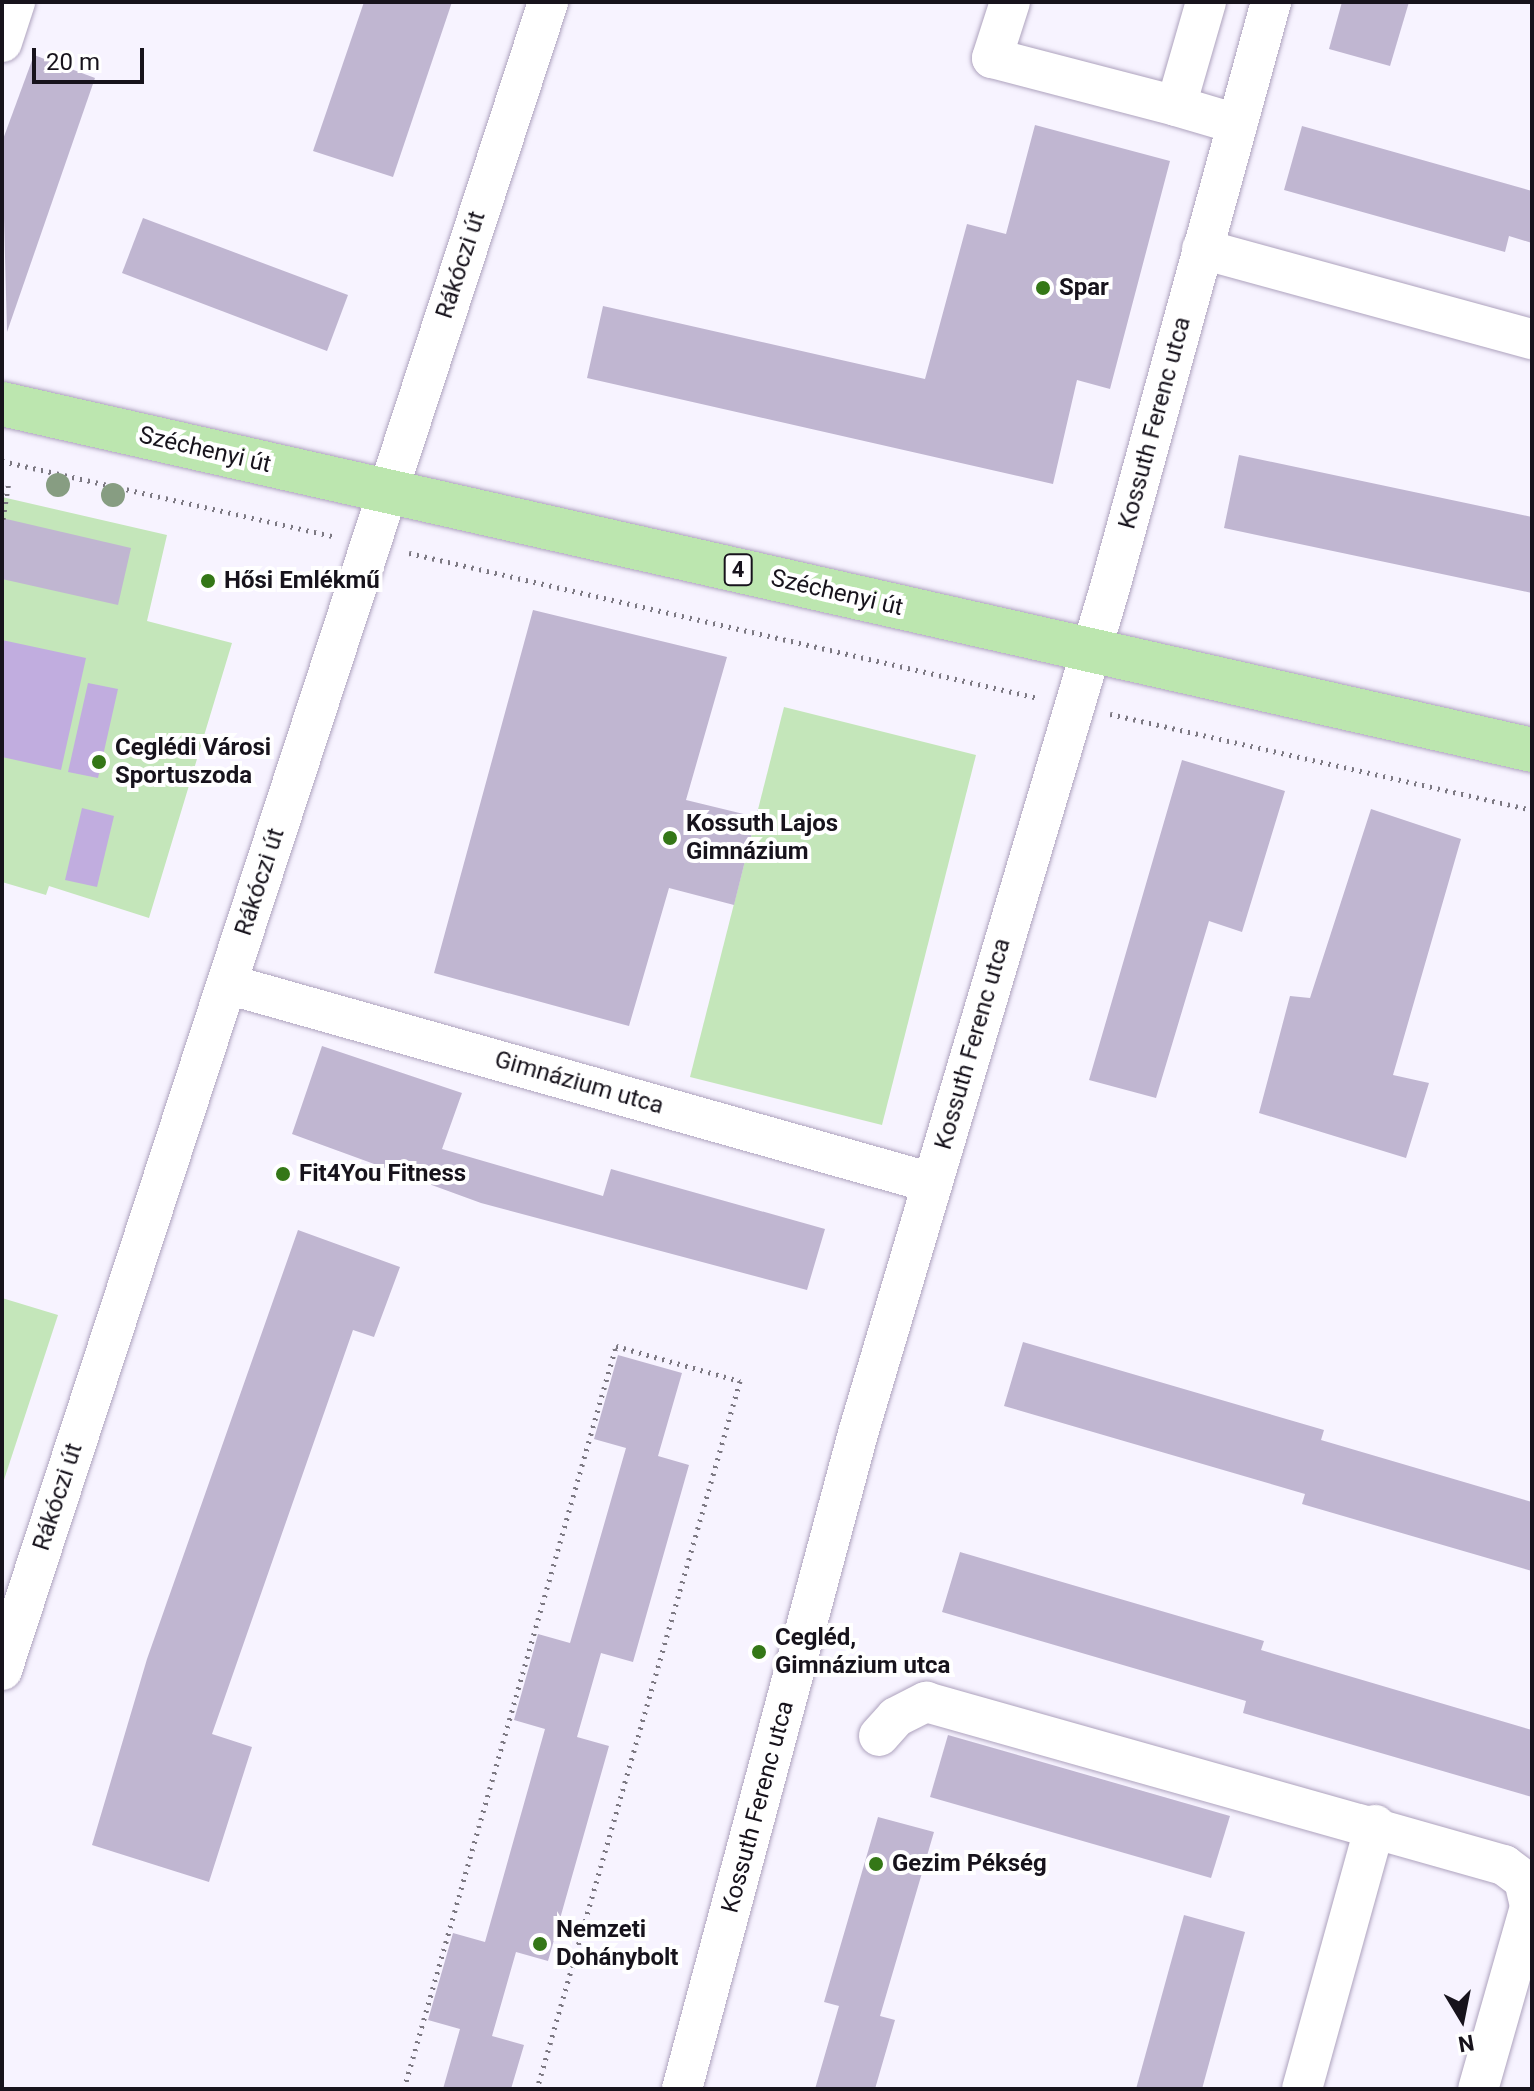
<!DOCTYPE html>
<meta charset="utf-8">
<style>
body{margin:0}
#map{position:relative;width:1534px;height:2091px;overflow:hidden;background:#f7f3ff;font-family:Roboto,sans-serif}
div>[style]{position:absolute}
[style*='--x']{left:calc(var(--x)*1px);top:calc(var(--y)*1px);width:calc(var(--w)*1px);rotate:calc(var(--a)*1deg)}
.green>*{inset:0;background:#c4e6ba}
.water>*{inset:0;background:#c1addf}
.building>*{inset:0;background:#c0b6d1}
.path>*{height:5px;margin-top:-2.5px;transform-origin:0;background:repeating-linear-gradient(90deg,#7c7882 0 2px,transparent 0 8px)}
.roads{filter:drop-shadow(0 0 2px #aea3be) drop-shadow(0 0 2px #aea3be)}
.minor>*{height:40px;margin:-20px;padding:0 20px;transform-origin:20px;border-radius:20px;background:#fff}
.major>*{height:44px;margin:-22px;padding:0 22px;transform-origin:22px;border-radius:22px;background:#bce6af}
.trees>*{width:24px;height:24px;margin:-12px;border-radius:50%;background:#879d82}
.dots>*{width:22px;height:22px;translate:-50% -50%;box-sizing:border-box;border:4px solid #fff;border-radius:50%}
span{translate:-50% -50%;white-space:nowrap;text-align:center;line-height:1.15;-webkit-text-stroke:8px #fff;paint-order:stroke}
.shield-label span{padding:2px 6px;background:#fff;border:2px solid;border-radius:6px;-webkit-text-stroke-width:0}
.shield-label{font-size:22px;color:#17131c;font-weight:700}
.street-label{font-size:24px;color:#17131c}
.poi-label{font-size:24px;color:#17131c;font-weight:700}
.left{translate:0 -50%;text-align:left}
.frame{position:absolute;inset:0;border:4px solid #17131c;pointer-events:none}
.north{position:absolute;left:1422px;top:1979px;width:80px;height:80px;-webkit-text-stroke:6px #fff;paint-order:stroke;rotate:170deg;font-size:22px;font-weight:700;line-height:32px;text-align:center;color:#17131c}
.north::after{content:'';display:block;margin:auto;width:28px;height:36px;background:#17131c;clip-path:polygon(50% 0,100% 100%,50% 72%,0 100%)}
.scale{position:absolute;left:32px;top:48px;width:112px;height:36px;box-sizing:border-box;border:4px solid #17131c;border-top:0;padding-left:10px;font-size:24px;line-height:28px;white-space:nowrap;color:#17131c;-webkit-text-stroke:6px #fff;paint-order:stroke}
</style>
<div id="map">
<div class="green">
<i style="clip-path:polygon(2px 497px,167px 535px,147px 621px,232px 643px,149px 918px,49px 886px,46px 895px,2px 882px)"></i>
<i style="clip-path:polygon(784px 707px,976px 755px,882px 1125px,690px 1077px)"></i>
<i style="clip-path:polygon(2px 1298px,58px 1315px,2px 1486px)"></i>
</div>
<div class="water">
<i style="clip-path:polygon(2px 640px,86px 658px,61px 770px,2px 757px)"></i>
<i style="clip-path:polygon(88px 683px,118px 689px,98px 778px,68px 772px)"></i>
<i style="clip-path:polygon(82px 808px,114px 816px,97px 887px,65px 880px)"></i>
</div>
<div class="building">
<i style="clip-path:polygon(364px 2px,452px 2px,393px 177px,313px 151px)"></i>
<i style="clip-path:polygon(1342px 2px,1409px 2px,1390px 66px,1329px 49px)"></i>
<i style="clip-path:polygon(34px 55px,95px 78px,7px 332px,2px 142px)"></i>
<i style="clip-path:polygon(1035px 125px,1170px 161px,1110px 389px,1077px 380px,1053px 484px,587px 378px,603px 306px,925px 379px,967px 224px,1006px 234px)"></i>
<i style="clip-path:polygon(1302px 126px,1532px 191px,1532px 243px,1509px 236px,1505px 252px,1284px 190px)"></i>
<i style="clip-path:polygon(143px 218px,348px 295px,327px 351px,122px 273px)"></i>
<i style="clip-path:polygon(1239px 455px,1532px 517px,1532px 593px,1224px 528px)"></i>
<i style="clip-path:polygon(2px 518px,131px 548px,118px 605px,2px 579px)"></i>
<i style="clip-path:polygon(533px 610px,727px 657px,686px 800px,756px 817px,734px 905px,669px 888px,629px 1026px,434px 973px)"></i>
<i style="clip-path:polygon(1182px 760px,1285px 791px,1242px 932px,1209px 921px,1156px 1098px,1089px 1080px)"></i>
<i style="clip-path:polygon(1371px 809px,1461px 839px,1393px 1075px,1429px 1083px,1406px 1158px,1259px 1113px,1290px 996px,1310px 998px)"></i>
<i style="clip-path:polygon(322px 1046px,462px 1093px,442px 1149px,603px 1196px,611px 1169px,825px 1229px,807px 1290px,481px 1203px,292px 1134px)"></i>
<i style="clip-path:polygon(298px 1230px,400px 1267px,374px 1337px,353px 1330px,212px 1734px,252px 1747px,209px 1882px,92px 1845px,147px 1659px)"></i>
<i style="clip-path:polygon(1023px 1342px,1324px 1430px,1321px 1440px,1532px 1502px,1532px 1571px,1302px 1504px,1305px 1494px,1004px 1406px)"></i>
<i style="clip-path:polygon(618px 1355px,682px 1373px,658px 1456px,689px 1465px,633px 1662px,601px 1653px,577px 1737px,609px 1746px,548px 1961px,516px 1952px,492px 2036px,524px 2045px,511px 2089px,443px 2089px,460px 2029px,428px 2020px,453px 1933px,485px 1942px,545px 1729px,514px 1720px,529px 1667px,538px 1634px,570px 1643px,626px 1448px,594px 1439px)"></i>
<i style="clip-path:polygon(960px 1552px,1264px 1641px,1261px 1650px,1532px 1730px,1532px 1797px,1243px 1713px,1246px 1701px,942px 1612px)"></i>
<i style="clip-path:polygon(948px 1735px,1230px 1816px,1211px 1878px,930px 1797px)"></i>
<i style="clip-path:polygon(878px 1817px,934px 1832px,880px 2016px,895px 2020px,875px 2089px,815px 2089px,839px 2006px,824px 2002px)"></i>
<i style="clip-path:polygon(1184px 1915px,1245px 1932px,1202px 2089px,1136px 2089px)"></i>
</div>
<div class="path">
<i style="--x:2;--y:461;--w:339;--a:12.8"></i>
<i style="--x:3;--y:519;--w:36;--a:-81"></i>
<i style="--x:409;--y:553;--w:645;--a:12.98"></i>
<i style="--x:1110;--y:714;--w:433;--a:12.8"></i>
<i style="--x:404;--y:2089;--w:773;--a:-74.07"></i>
<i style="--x:616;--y:1346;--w:129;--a:15.8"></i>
<i style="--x:740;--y:1381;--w:737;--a:106"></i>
</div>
<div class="roads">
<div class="minor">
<i style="--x:1010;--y:2;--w:59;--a:107.8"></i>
<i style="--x:992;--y:58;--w:190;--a:14.6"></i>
<i style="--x:1206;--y:2;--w:108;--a:106.1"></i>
<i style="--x:1176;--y:106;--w:64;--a:16.4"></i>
<i style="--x:2;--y:42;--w:42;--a:-72"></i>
<i style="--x:1202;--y:249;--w:342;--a:15.3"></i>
<i style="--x:227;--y:984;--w:733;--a:15.76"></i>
<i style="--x:2;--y:1670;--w:1755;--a:-71.87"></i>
<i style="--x:879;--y:1736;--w:25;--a:-48"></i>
<i style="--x:896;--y:1717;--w:34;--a:-27"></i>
<i style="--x:926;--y:1702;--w:601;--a:15.75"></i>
<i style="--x:1504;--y:1865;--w:25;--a:37"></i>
<i style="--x:1524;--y:1880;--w:28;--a:77"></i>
<i style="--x:1530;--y:1907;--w:189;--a:105.9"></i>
<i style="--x:682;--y:2089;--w:682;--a:-74.97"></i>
<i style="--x:859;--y:1430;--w:875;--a:-73.41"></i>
<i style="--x:1109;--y:591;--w:611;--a:-74.62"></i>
<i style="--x:1302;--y:2089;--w:274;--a:-74.5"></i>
</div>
<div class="major">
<i style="--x:2;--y:404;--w:1569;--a:12.74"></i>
</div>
</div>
<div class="trees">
<i style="left:58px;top:485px"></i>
<i style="left:113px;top:495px"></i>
</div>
<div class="dots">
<i style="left:1043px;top:288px;background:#347717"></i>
<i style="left:208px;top:581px;background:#347717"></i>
<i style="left:99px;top:762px;background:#347717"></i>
<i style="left:670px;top:838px;background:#347717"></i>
<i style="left:283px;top:1174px;background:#347717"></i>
<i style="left:759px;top:1652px;background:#347717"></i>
<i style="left:876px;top:1864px;background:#347717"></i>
<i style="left:540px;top:1944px;background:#347717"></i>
</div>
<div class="shield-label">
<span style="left:738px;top:570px">4</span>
</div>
<div class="street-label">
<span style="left:461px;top:265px;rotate:-72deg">Rákóczi út</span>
<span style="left:1155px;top:423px;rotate:-75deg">Kossuth Ferenc utca</span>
<span style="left:205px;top:450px;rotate:13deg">Széchenyi út</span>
<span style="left:837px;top:593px;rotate:13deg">Széchenyi út</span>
<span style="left:260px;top:882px;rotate:-72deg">Rákóczi út</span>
<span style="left:973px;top:1044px;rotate:-74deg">Kossuth Ferenc utca</span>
<span style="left:579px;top:1083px;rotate:16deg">Gimnázium utca</span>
<span style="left:58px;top:1497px;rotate:-72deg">Rákóczi út</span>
<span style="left:758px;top:1807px;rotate:-75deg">Kossuth Ferenc utca</span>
</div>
<div class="poi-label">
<span class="left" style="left:1059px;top:288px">Spar</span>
<span class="left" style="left:224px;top:581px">Hősi Emlékmű</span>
<span class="left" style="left:115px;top:762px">Ceglédi Városi<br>Sportuszoda</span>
<span class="left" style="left:686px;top:838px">Kossuth Lajos<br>Gimnázium</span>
<span class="left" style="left:299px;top:1174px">Fit4You Fitness</span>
<span class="left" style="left:775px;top:1652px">Cegléd,<br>Gimnázium utca</span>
<span class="left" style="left:892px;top:1864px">Gezim Pékség</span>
<span class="left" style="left:556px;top:1944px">Nemzeti<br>Dohánybolt</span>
</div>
<div class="frame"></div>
<div class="north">N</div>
<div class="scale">20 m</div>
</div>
